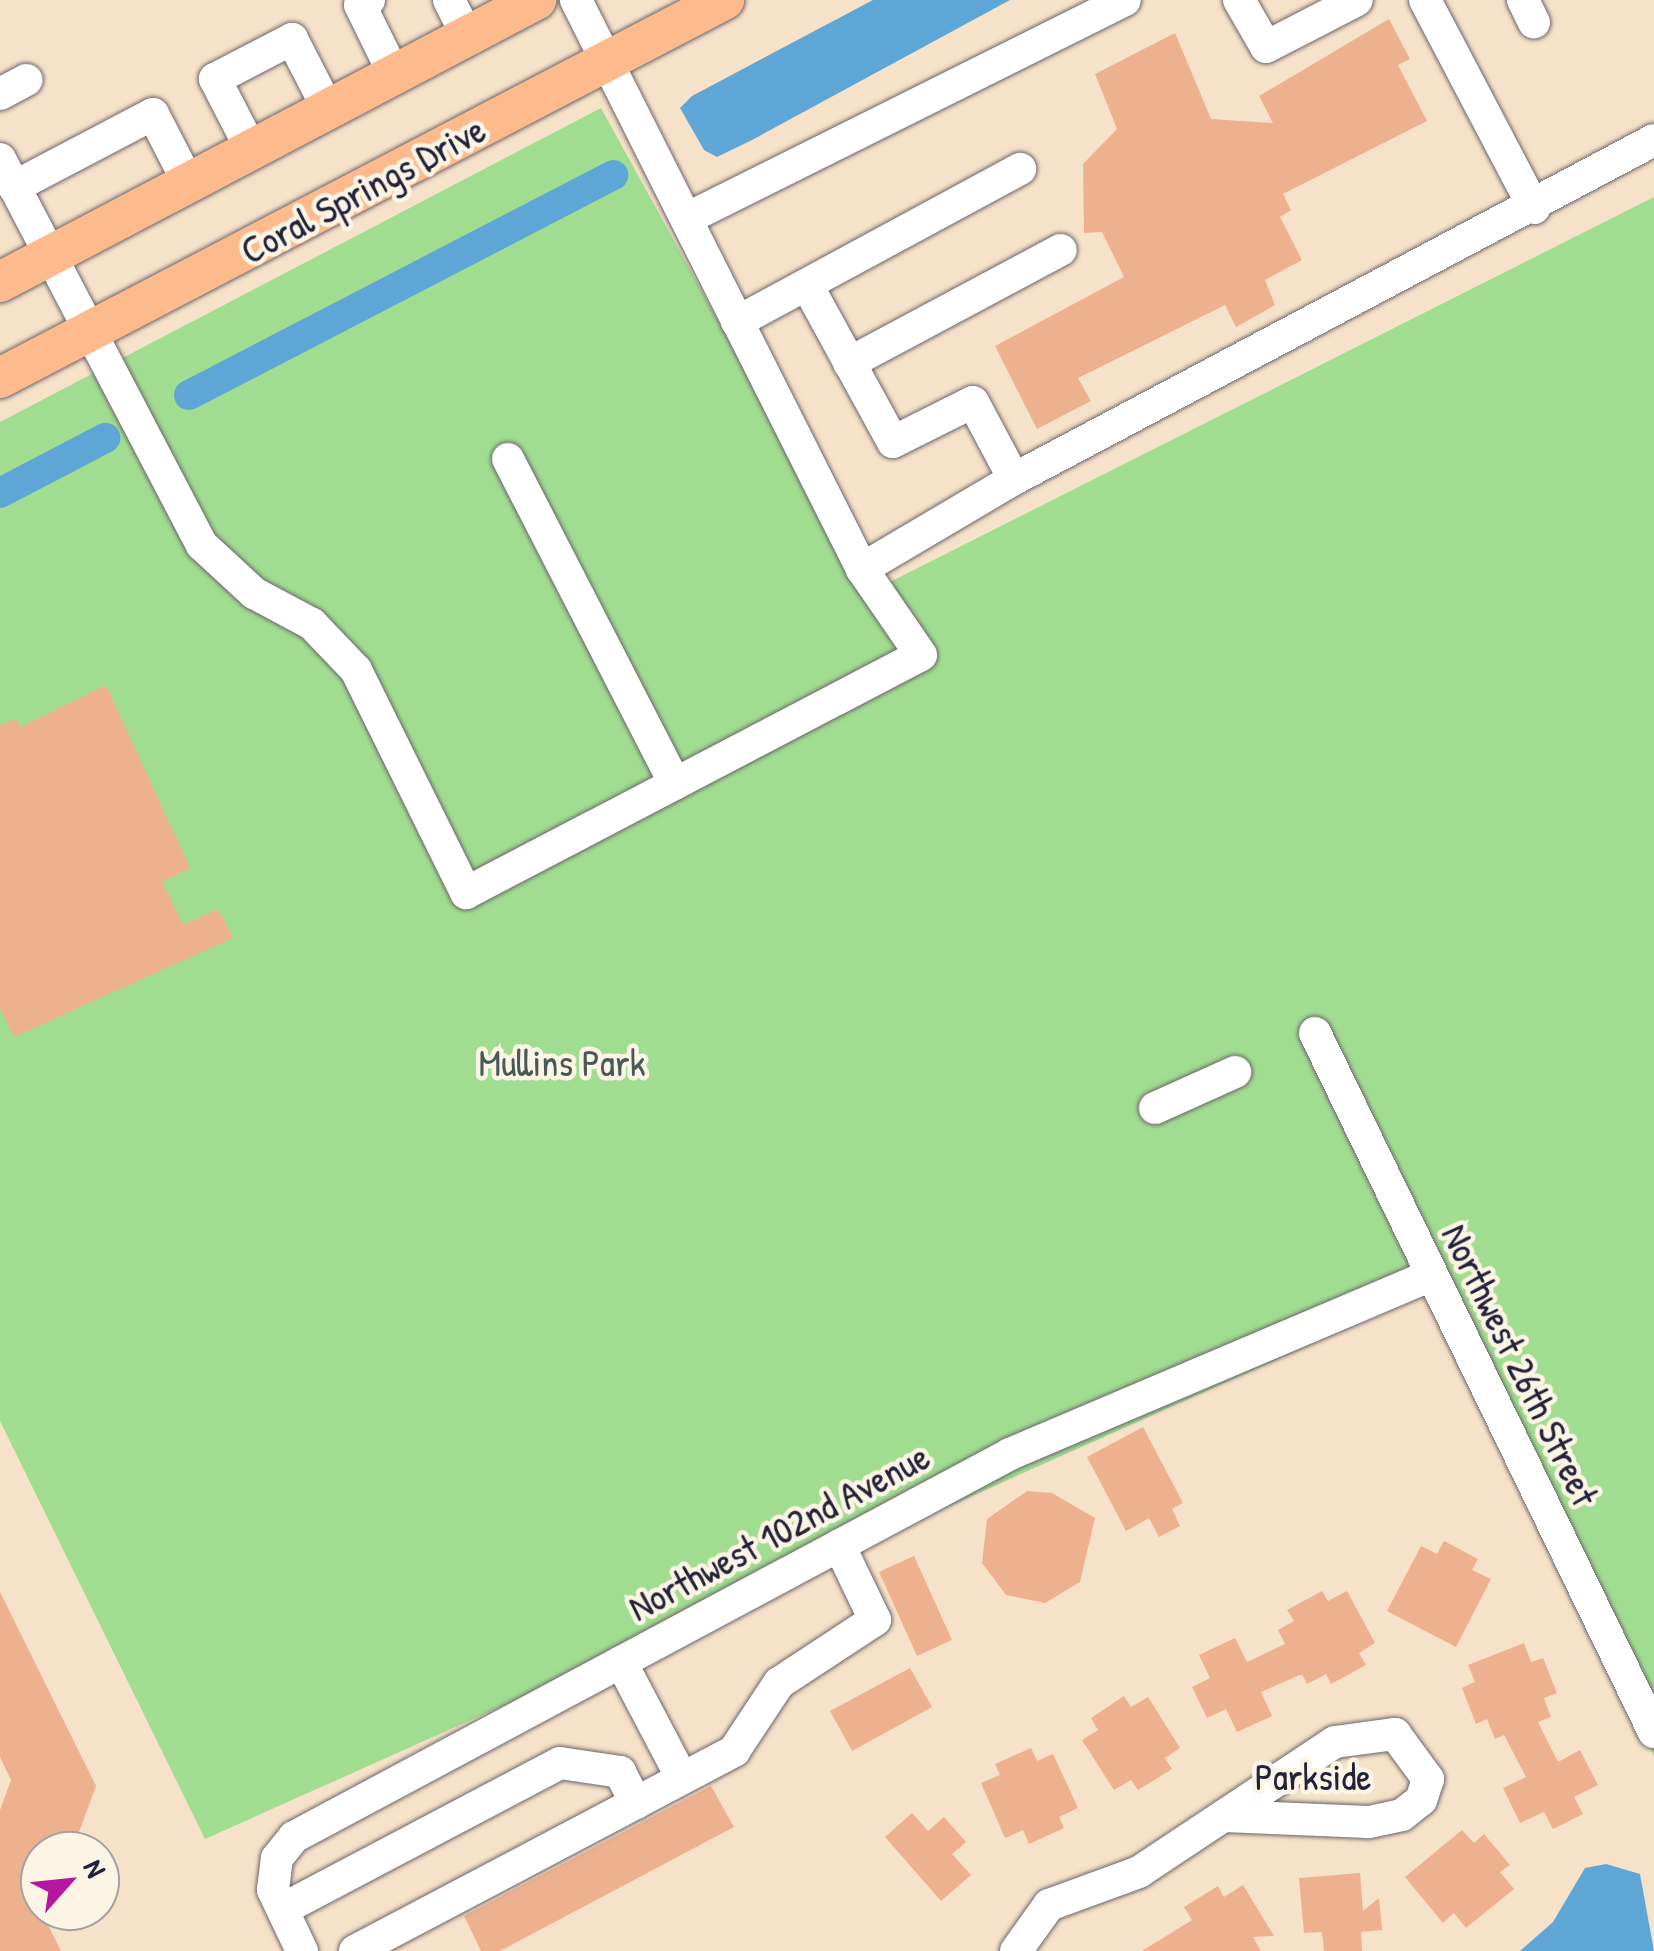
<!DOCTYPE html>
<style>
body{margin:0}
#map{position:relative;width:1654px;height:1951px;overflow:hidden;background:#f6e2c8;font-family:"Patrick Hand",sans-serif}
div>[style]{position:absolute}
[style*='--x']{left:calc(var(--x)*1px);top:calc(var(--y)*1px);width:calc(var(--w)*1px);rotate:calc(var(--a)*1deg)}
.green>*{inset:0;background:#a1dd91}
.water>*{inset:0;background:#5ea6d5}
.canal>*{height:30px;margin:-15px;padding:0 15px;transform-origin:15px;border-radius:15px;background:#5ea6d5}
.building>*{inset:0;background:#eeb190}
.roads{filter:drop-shadow(0 0 2px #6c656c) drop-shadow(0 0 2px #6c656c)}
.minor>*{height:32px;margin:-16px;padding:0 16px;transform-origin:16px;border-radius:16px;background:#fff}
.major>*{height:40px;margin:-20px;padding:0 20px;transform-origin:20px;border-radius:20px;background:#fcba8d}
span{translate:-50% -50%;white-space:nowrap;text-align:center;line-height:1.15;-webkit-text-stroke:9px #fcf5e5;paint-order:stroke}
.street-label{font-size:38px;color:#22223b}
.park-label{font-size:38px;color:#485a55}
.north{position:absolute;left:20px;top:1831px;width:100px;height:100px;box-sizing:border-box;background:#fcf5e5;border:2px solid #a5a1a1;border-radius:50%;rotate:63deg;font-size:28px;font-weight:700;line-height:40px;text-align:center;color:#22223b}
.north::after{content:'';display:block;margin:auto;width:35px;height:45px;background:#b5179e;clip-path:polygon(50% 0,100% 100%,50% 72%,0 100%)}
</style>
<div id="map">
<div class="green">
<i style="clip-path:polygon(601px 108px,868px 593px,1654px 197px,1654px 1756px,1428px 1292px,205px 1839px,0 1421px,0 422px)"></i>
</div>
<div class="water">
<i style="clip-path:polygon(873px 0,1010px 0,752px 140px,717px 157px,704px 150px,680px 108px,692px 96px)"></i>
<i style="clip-path:polygon(1606px 1864px,1640px 1874px,1654px 1951px,1520px 1951px,1553px 1922px,1585px 1868px)"></i>
</div>
<div class="canal">
<i style="--x:189;--y:395;--w:478;--a:-27.4"></i>
<i style="--x:0;--y:493;--w:119;--a:-27.6"></i>
</div>
<div class="building">
<i style="clip-path:polygon(1389px 19px,1410px 59px,1398px 65px,1427px 121px,1283px 194px,1291px 210px,1280px 217px,1302px 260px,1265px 280px,1275px 305px,1236px 327px,1225px 305px,1078px 378px,1091px 401px,1037px 429px,995px 346px,1124px 277px,1102px 232px,1084px 233px,1083px 164px,1117px 129px,1095px 74px,1175px 33px,1211px 119px,1273px 123px,1259px 96px)"></i>
<i style="clip-path:polygon(106px 685px,190px 868px,162px 882px,183px 925px,218px 909px,233px 938px,14px 1037px,0 1008px,0 726px,16px 718px,20px 727px)"></i>
<i style="clip-path:polygon(1143px 1427px,1183px 1503px,1172px 1509px,1180px 1526px,1159px 1537px,1149px 1518px,1126px 1531px,1087px 1457px)"></i>
<i style="clip-path:polygon(1027px 1491px,1052px 1493px,1095px 1518px,1080px 1582px,1045px 1603px,1006px 1595px,982px 1563px,987px 1519px)"></i>
<i style="clip-path:polygon(1444px 1541px,1478px 1559px,1472px 1570px,1491px 1579px,1456px 1647px,1387px 1611px,1421px 1546px,1437px 1554px)"></i>
<i style="clip-path:polygon(914px 1556px,952px 1640px,917px 1656px,879px 1572px)"></i>
<i style="clip-path:polygon(1322px 1591px,1328px 1601px,1347px 1591px,1375px 1643px,1359px 1653px,1366px 1665px,1331px 1684px,1326px 1674px,1307px 1684px,1302px 1674px,1261px 1692px,1272px 1716px,1237px 1732px,1226px 1709px,1207px 1718px,1192px 1687px,1210px 1678px,1199px 1655px,1235px 1638px,1247px 1662px,1285px 1644px,1278px 1630px,1294px 1621px,1287px 1610px)"></i>
<i style="clip-path:polygon(0 1592px,96px 1786px,72px 1851px,40px 1851px,40px 1881px,29px 1887px,61px 1951px,0 1951px,0 1810px,11px 1780px,0 1757px)"></i>
<i style="clip-path:polygon(1524px 1643px,1531px 1662px,1543px 1658px,1557px 1693px,1544px 1698px,1551px 1717px,1538px 1722px,1558px 1762px,1580px 1750px,1598px 1785px,1574px 1797px,1583px 1814px,1553px 1829px,1544px 1812px,1520px 1823px,1503px 1788px,1526px 1777px,1504px 1735px,1495px 1739px,1487px 1719px,1476px 1724px,1462px 1688px,1475px 1682px,1468px 1665px)"></i>
<i style="clip-path:polygon(910px 1668px,932px 1707px,852px 1751px,830px 1711px)"></i>
<i style="clip-path:polygon(1124px 1696px,1131px 1707px,1148px 1697px,1180px 1748px,1165px 1758px,1172px 1769px,1138px 1790px,1131px 1780px,1114px 1790px,1082px 1740px,1098px 1730px,1091px 1718px)"></i>
<i style="clip-path:polygon(1031px 1748px,1037px 1761px,1053px 1754px,1078px 1808px,1059px 1817px,1064px 1828px,1029px 1844px,1023px 1830px,1005px 1838px,981px 1783px,1000px 1775px,995px 1764px)"></i>
<i style="clip-path:polygon(711px 1786px,734px 1827px,500px 1951px,481px 1951px,464px 1916px)"></i>
<i style="clip-path:polygon(912px 1813px,928px 1831px,944px 1817px,966px 1842px,952px 1854px,971px 1875px,941px 1901px,885px 1837px)"></i>
<i style="clip-path:polygon(1462px 1830px,1474px 1843px,1484px 1834px,1510px 1865px,1500px 1872px,1514px 1889px,1466px 1928px,1454px 1913px,1443px 1923px,1405px 1877px)"></i>
<i style="clip-path:polygon(1360px 1873px,1363px 1911px,1379px 1898px,1382px 1930px,1361px 1932px,1362px 1951px,1324px 1951px,1322px 1932px,1304px 1933px,1299px 1878px)"></i>
<i style="clip-path:polygon(1243px 1885px,1274px 1936px,1253px 1937px,1261px 1951px,1142px 1951px,1192px 1920px,1184px 1907px,1218px 1886px,1224px 1897px)"></i>
</div>
<div class="roads">
<div class="minor">
<i style="--x:369;--y:0;--w:10;--a:151"></i>
<i style="--x:360;--y:5;--w:77;--a:63.8"></i>
<i style="--x:449;--y:0;--w:40;--a:63.4"></i>
<i style="--x:1239;--y:0;--w:54;--a:60.1"></i>
<i style="--x:1266;--y:47;--w:102;--a:-27.3"></i>
<i style="--x:1425;--y:0;--w:235;--a:62.3"></i>
<i style="--x:1523;--y:0;--w:25;--a:64"></i>
<i style="--x:0;--y:94;--w:30;--a:-28"></i>
<i style="--x:251;--y:149;--w:79;--a:-117.2"></i>
<i style="--x:215;--y:79;--w:87;--a:-27.5"></i>
<i style="--x:292;--y:39;--w:79;--a:62.8"></i>
<i style="--x:0;--y:159;--w:436;--a:62.4"></i>
<i style="--x:202;--y:545;--w:71;--a:42.7"></i>
<i style="--x:254;--y:593;--w:66;--a:28.1"></i>
<i style="--x:312;--y:624;--w:64;--a:46.3"></i>
<i style="--x:356;--y:670;--w:249;--a:63.7"></i>
<i style="--x:466;--y:893;--w:513;--a:-27.61"></i>
<i style="--x:921;--y:655;--w:104;--a:-124.5"></i>
<i style="--x:862;--y:569;--w:637;--a:-116.69"></i>
<i style="--x:14;--y:187;--w:157;--a:-27.7"></i>
<i style="--x:153;--y:114;--w:76;--a:62.8"></i>
<i style="--x:688;--y:218;--w:488;--a:-26.5"></i>
<i style="--x:807;--y:285;--w:179;--a:61.3"></i>
<i style="--x:893;--y:442;--w:89;--a:-26.6"></i>
<i style="--x:973;--y:402;--w:87;--a:62"></i>
<i style="--x:1014;--y:479;--w:177;--a:149.4"></i>
<i style="--x:737;--y:322;--w:322;--a:-28.4"></i>
<i style="--x:849;--y:363;--w:240;--a:-28.1"></i>
<i style="--x:508;--y:459;--w:365;--a:62.8"></i>
<i style="--x:1014;--y:479;--w:724;--a:-27.91"></i>
<i style="--x:1315;--y:1033;--w:777;--a:64.13"></i>
<i style="--x:1155;--y:1108;--w:88;--a:-24.2"></i>
<i style="--x:621;--y:1662;--w:131;--a:62.3"></i>
<i style="--x:283;--y:1909;--w:313;--a:-27.8"></i>
<i style="--x:560;--y:1763;--w:61;--a:8.5"></i>
<i style="--x:620;--y:1772;--w:35;--a:63"></i>
<i style="--x:302;--y:1951;--w:68;--a:-115.4"></i>
<i style="--x:273;--y:1890;--w:32;--a:-83"></i>
<i style="--x:277;--y:1858;--w:27;--a:-51"></i>
<i style="--x:294;--y:1837;--w:812;--a:-28.14"></i>
<i style="--x:1010;--y:1454;--w:458;--a:-23"></i>
<i style="--x:355;--y:1951;--w:429;--a:-27.8"></i>
<i style="--x:734;--y:1751;--w:82;--a:-56.5"></i>
<i style="--x:779;--y:1683;--w:115;--a:-33.3"></i>
<i style="--x:875;--y:1620;--w:83;--a:-115.6"></i>
<i style="--x:1016;--y:1951;--w:57;--a:-54.3"></i>
<i style="--x:1049;--y:1905;--w:96;--a:-20.1"></i>
<i style="--x:1139;--y:1872;--w:235;--a:-33.6"></i>
<i style="--x:1335;--y:1742;--w:61;--a:-7.6"></i>
<i style="--x:1395;--y:1734;--w:56;--a:53.7"></i>
<i style="--x:1428;--y:1779;--w:22;--a:108"></i>
<i style="--x:1421;--y:1800;--w:24;--a:142"></i>
<i style="--x:1402;--y:1815;--w:35;--a:168"></i>
<i style="--x:1368;--y:1822;--w:144;--a:-177.6"></i>
</div>
<div class="major">
<i style="--x:0;--y:282;--w:606;--a:-27.75"></i>
<i style="--x:0;--y:378;--w:817;--a:-27.57"></i>
</div>
</div>
<div class="street-label">
<span style="left:363px;top:190px;rotate:-28deg">Coral Springs Drive</span>
<span style="left:1520px;top:1365px;rotate:64deg">Northwest 26th Street</span>
<span style="left:779px;top:1532px;rotate:-28deg">Northwest 102nd Avenue</span>
<span style="left:1313px;top:1777px">Parkside</span>
</div>
<div class="park-label">
<span style="left:562px;top:1063px">Mullins Park</span>
</div>
<div class="north">N</div>
</div>
